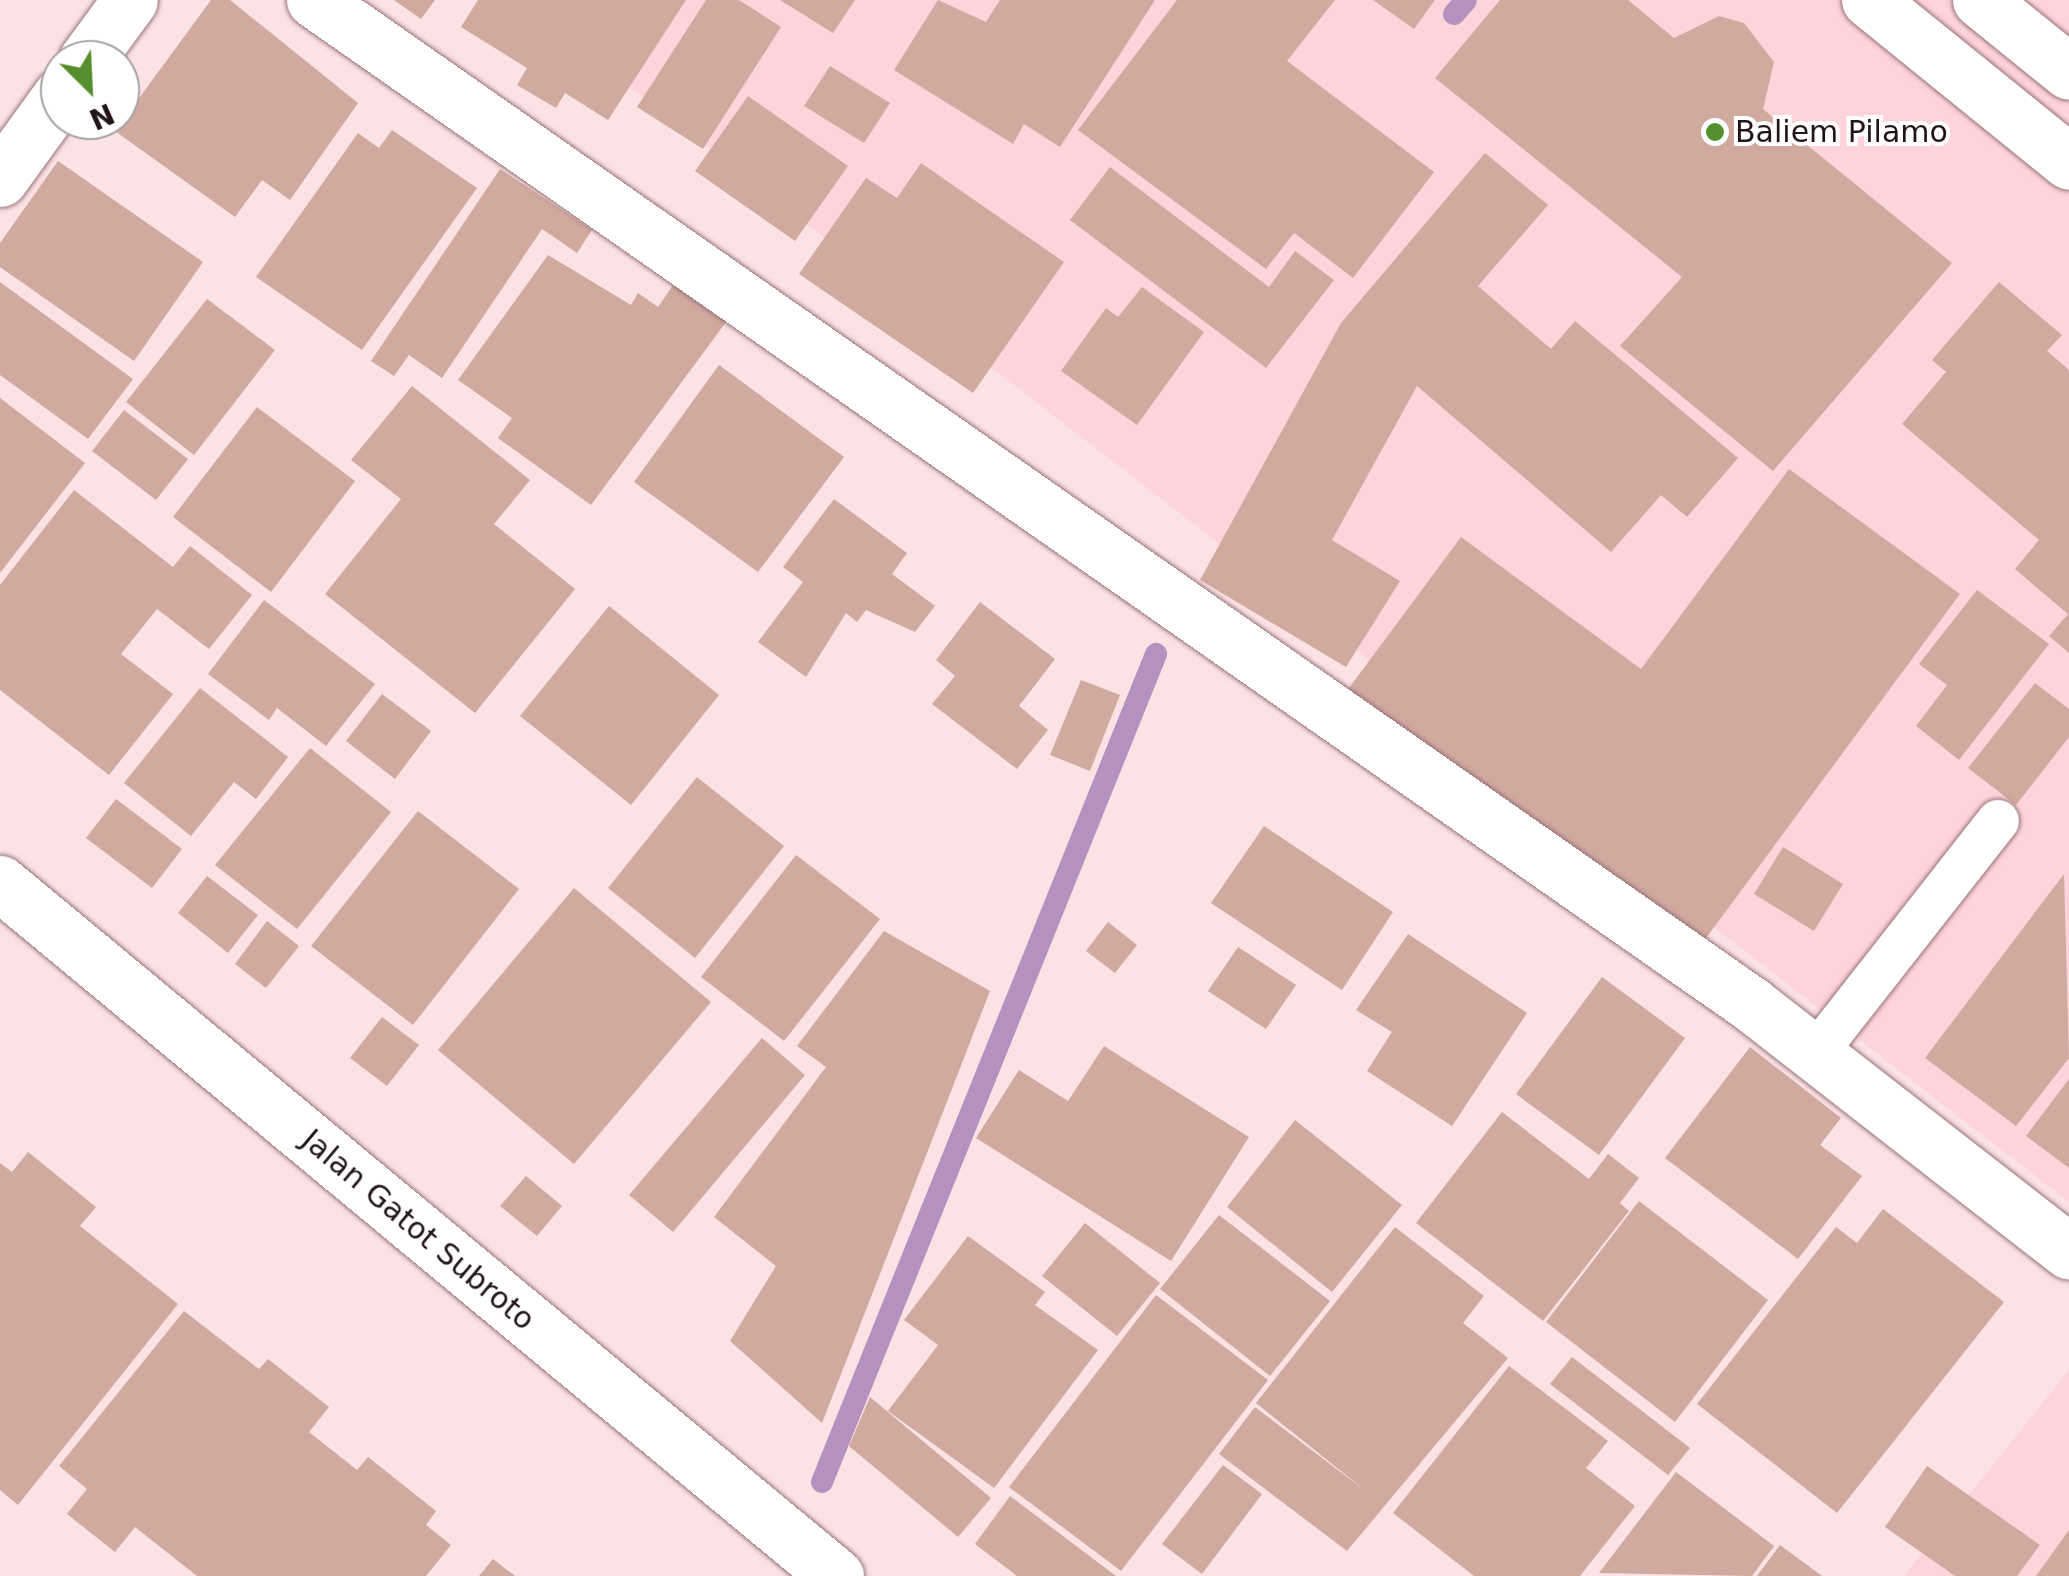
<!DOCTYPE html>
<style>
body{margin:0}
#map{position:relative;width:2069px;height:1576px;overflow:hidden;background:#fbe2e5;font-family:"DejaVu Sans",sans-serif}
div>[style]{position:absolute}
[style*='--x']{left:calc(var(--x)*1px);top:calc(var(--y)*1px);width:calc(var(--w)*1px);rotate:calc(var(--a)*1deg)}
.built>*{inset:0;background:#fdd4da}
.stream>*{height:22px;margin:-11px;padding:0 11px;transform-origin:11px;border-radius:11px;background:#b591c0}
.building>*{inset:0;background:#d0a99f}
.roads{filter:drop-shadow(0 0 2px #977177) drop-shadow(0 0 2px #977177)}
.service>*{height:42px;margin:-21px;padding:0 21px;transform-origin:21px;border-radius:21px;background:#fff}
.minor>*{height:55px;margin:-27.5px;padding:0 27.5px;transform-origin:27.5px;border-radius:27.5px;background:#fff}
.tertiary>*{height:55px;margin:-27.5px;padding:0 27.5px;transform-origin:27.5px;border-radius:27.5px;background:#fff}
.trunk>*{height:55px;margin:-27.5px;padding:0 27.5px;transform-origin:27.5px;border-radius:27.5px;background:#fff}
.dots>*{width:28px;height:28px;translate:-50% -50%;box-sizing:border-box;border:5px solid #fff;border-radius:50%}
span{translate:-50% -50%;white-space:nowrap;text-align:center;line-height:1.15;-webkit-text-stroke:8px #fff;paint-order:stroke}
.poi-label{font-size:30px;color:#231517}
.left{translate:0 -50%;text-align:left}
.street-label{font-size:30px;color:#231517}
.north{position:absolute;left:40px;top:40px;width:100px;height:100px;box-sizing:border-box;background:#fff;border:2px solid #a7a1a2;border-radius:50%;rotate:156deg;font-size:28px;font-weight:700;line-height:40px;text-align:center;color:#231517}
.north::after{content:'';display:block;margin:auto;width:35px;height:45px;background:#558f2e;clip-path:polygon(50% 0,100% 100%,50% 72%,0 100%)}
</style>
<div id="map">
<div class="built">
<i style="clip-path:polygon(517px 0,2069px 0,2069px 1202px)"></i>
<i style="clip-path:polygon(2069px 1370px,2069px 1576px,1904px 1576px)"></i>
</div>
<div class="stream">
<i style="--x:1454;--y:14;--w:18;--a:-49"></i>
<i style="--x:822;--y:1482;--w:893;--a:-68.03"></i>
</div>
<div class="building">
<i style="clip-path:polygon(211px 0,230px 0,358px 103px,290px 200px,262px 180px,235px 217px,115px 131px)"></i>
<i style="clip-path:polygon(394px 0,435px 0,421px 19px)"></i>
<i style="clip-path:polygon(478px 0,686px 0,608px 120px,565px 93px,556px 108px,517px 85px,527px 68px,461px 27px)"></i>
<i style="clip-path:polygon(706px 0,739px 0,781px 27px,703px 149px,637px 107px)"></i>
<i style="clip-path:polygon(780px 0,855px 0,833px 33px)"></i>
<i style="clip-path:polygon(938px 0,986px 22px,1000px 0,1155px 0,1060px 147px,1024px 124px,1013px 144px,894px 70px)"></i>
<i style="clip-path:polygon(1177px 0,1335px 0,1287px 61px,1434px 172px,1353px 278px,1294px 233px,1266px 269px,1078px 130px)"></i>
<i style="clip-path:polygon(1373px 0,1435px 0,1414px 29px)"></i>
<i style="clip-path:polygon(1500px 0,1628px 0,1674px 38px,1719px 16px,1744px 23px,1774px 62px,1763px 109px,1952px 263px,1773px 471px,1620px 346px,1682px 277px,1435px 78px)"></i>
<i style="clip-path:polygon(830px 66px,890px 103px,864px 143px,804px 106px)"></i>
<i style="clip-path:polygon(748px 96px,848px 166px,795px 241px,695px 171px)"></i>
<i style="clip-path:polygon(392px 130px,477px 188px,362px 350px,256px 277px,358px 133px,379px 148px)"></i>
<i style="clip-path:polygon(1485px 153px,1548px 205px,1478px 286px,1551px 349px,1575px 321px,1738px 458px,1687px 517px,1661px 495px,1611px 552px,1417px 386px,1332px 540px,1400px 581px,1346px 667px,1200px 580px,1341px 323px)"></i>
<i style="clip-path:polygon(58px 161px,203px 262px,134px 361px,0 267px,0 243px)"></i>
<i style="clip-path:polygon(921px 163px,1064px 262px,973px 393px,799px 274px,866px 178px,897px 198px)"></i>
<i style="clip-path:polygon(1110px 167px,1269px 287px,1295px 251px,1334px 280px,1266px 368px,1070px 220px)"></i>
<i style="clip-path:polygon(500px 169px,592px 230px,577px 253px,542px 229px,442px 378px,409px 355px,394px 376px,371px 361px)"></i>
<i style="clip-path:polygon(548px 255px,631px 305px,638px 293px,658px 307px,676px 281px,729px 318px,591px 505px,498px 438px,512px 418px,458px 380px)"></i>
<i style="clip-path:polygon(0 282px,133px 379px,88px 439px,0 375px)"></i>
<i style="clip-path:polygon(1999px 282px,2062px 335px,2047px 351px,2069px 370px,2069px 653px,2049px 636px,2068px 614px,2015px 569px,2039px 540px,1902px 424px,1946px 372px,1932px 360px)"></i>
<i style="clip-path:polygon(1142px 287px,1204px 332px,1137px 425px,1061px 371px,1106px 308px,1118px 317px)"></i>
<i style="clip-path:polygon(207px 299px,275px 350px,194px 455px,126px 402px)"></i>
<i style="clip-path:polygon(719px 365px,844px 457px,758px 572px,634px 482px)"></i>
<i style="clip-path:polygon(412px 386px,530px 480px,494px 524px,575px 589px,475px 713px,325px 594px,401px 499px,351px 460px)"></i>
<i style="clip-path:polygon(0 398px,85px 463px,0 573px)"></i>
<i style="clip-path:polygon(257px 407px,355px 481px,271px 592px,173px 517px)"></i>
<i style="clip-path:polygon(124px 410px,188px 459px,156px 500px,92px 451px)"></i>
<i style="clip-path:polygon(1789px 469px,1960px 594px,1698px 949px,1346px 692px,1461px 537px,1641px 669px)"></i>
<i style="clip-path:polygon(74px 490px,173px 567px,190px 546px,252px 595px,209px 649px,157px 609px,121px 654px,173px 694px,109px 775px,0 690px,0 585px)"></i>
<i style="clip-path:polygon(834px 499px,907px 553px,892px 574px,935px 606px,915px 632px,866px 610px,857px 622px,846px 613px,806px 677px,758px 642px,803px 582px,783px 567px)"></i>
<i style="clip-path:polygon(1977px 590px,2049px 644px,1959px 760px,1916px 726px,1947px 685px,1919px 664px)"></i>
<i style="clip-path:polygon(264px 600px,375px 684px,326px 746px,277px 708px,269px 720px,208px 674px)"></i>
<i style="clip-path:polygon(980px 602px,1055px 659px,1019px 706px,1048px 730px,1017px 769px,932px 704px,955px 676px,936px 660px)"></i>
<i style="clip-path:polygon(609px 606px,719px 695px,631px 805px,520px 716px)"></i>
<i style="clip-path:polygon(1081px 680px,1120px 695px,1090px 771px,1050px 755px)"></i>
<i style="clip-path:polygon(2035px 683px,2069px 709px,2069px 737px,2016px 805px,1968px 768px)"></i>
<i style="clip-path:polygon(200px 688px,288px 757px,256px 799px,234px 782px,191px 836px,124px 783px)"></i>
<i style="clip-path:polygon(382px 694px,431px 731px,395px 779px,346px 741px)"></i>
<i style="clip-path:polygon(310px 748px,391px 812px,297px 929px,215px 865px)"></i>
<i style="clip-path:polygon(697px 777px,784px 846px,695px 958px,608px 888px)"></i>
<i style="clip-path:polygon(116px 799px,182px 849px,152px 888px,86px 838px)"></i>
<i style="clip-path:polygon(418px 811px,519px 889px,413px 1025px,311px 946px)"></i>
<i style="clip-path:polygon(1264px 826px,1393px 912px,1342px 990px,1211px 903px)"></i>
<i style="clip-path:polygon(1783px 847px,1843px 884px,1814px 931px,1754px 894px)"></i>
<i style="clip-path:polygon(796px 855px,880px 919px,784px 1041px,701px 977px)"></i>
<i style="clip-path:polygon(2064px 874px,2069px 1058px,2016px 1126px,1925px 1058px)"></i>
<i style="clip-path:polygon(207px 876px,258px 915px,228px 953px,178px 913px)"></i>
<i style="clip-path:polygon(574px 888px,711px 1002px,574px 1164px,438px 1050px)"></i>
<i style="clip-path:polygon(267px 921px,299px 946px,266px 988px,235px 964px)"></i>
<i style="clip-path:polygon(1108px 922px,1137px 945px,1115px 973px,1086px 951px)"></i>
<i style="clip-path:polygon(884px 931px,990px 991px,822px 1423px,730px 1341px,776px 1266px,714px 1217px,826px 1067px,797px 1046px)"></i>
<i style="clip-path:polygon(1408px 934px,1527px 1013px,1452px 1126px,1367px 1071px,1392px 1032px,1356px 1010px)"></i>
<i style="clip-path:polygon(1238px 947px,1296px 985px,1266px 1029px,1208px 991px)"></i>
<i style="clip-path:polygon(1602px 977px,1685px 1038px,1599px 1155px,1516px 1094px)"></i>
<i style="clip-path:polygon(382px 1017px,419px 1045px,387px 1086px,350px 1058px)"></i>
<i style="clip-path:polygon(762px 1038px,805px 1075px,673px 1232px,629px 1195px)"></i>
<i style="clip-path:polygon(1104px 1046px,1249px 1137px,1171px 1261px,976px 1138px,1019px 1070px,1068px 1101px)"></i>
<i style="clip-path:polygon(1750px 1047px,1841px 1118px,1820px 1145px,1862px 1176px,1798px 1259px,1665px 1158px)"></i>
<i style="clip-path:polygon(2069px 1079px,2069px 1168px,2026px 1136px)"></i>
<i style="clip-path:polygon(1502px 1112px,1589px 1179px,1608px 1154px,1639px 1178px,1620px 1203px,1629px 1211px,1543px 1321px,1416px 1223px)"></i>
<i style="clip-path:polygon(1295px 1120px,1402px 1205px,1332px 1292px,1227px 1207px)"></i>
<i style="clip-path:polygon(28px 1152px,96px 1207px,80px 1226px,178px 1304px,18px 1505px,0 1490px,0 1163px,12px 1172px)"></i>
<i style="clip-path:polygon(526px 1176px,562px 1206px,537px 1236px,500px 1206px)"></i>
<i style="clip-path:polygon(1639px 1201px,1768px 1300px,1675px 1422px,1546px 1322px)"></i>
<i style="clip-path:polygon(1883px 1209px,2004px 1302px,1837px 1513px,1697px 1404px,1836px 1227px,1857px 1243px)"></i>
<i style="clip-path:polygon(1219px 1215px,1330px 1301px,1270px 1376px,1160px 1289px)"></i>
<i style="clip-path:polygon(1085px 1223px,1160px 1283px,1117px 1336px,1042px 1276px)"></i>
<i style="clip-path:polygon(1395px 1227px,1484px 1296px,1463px 1323px,1508px 1358px,1347px 1551px,1219px 1454px,1255px 1407px,1367px 1492px,1256px 1403px)"></i>
<i style="clip-path:polygon(968px 1236px,1045px 1292px,1035px 1305px,1098px 1350px,994px 1488px,888px 1411px,938px 1345px,904px 1320px)"></i>
<i style="clip-path:polygon(1156px 1295px,1268px 1380px,1121px 1571px,1009px 1487px)"></i>
<i style="clip-path:polygon(184px 1311px,259px 1369px,268px 1359px,329px 1407px,309px 1432px,357px 1470px,368px 1457px,436px 1511px,426px 1525px,451px 1545px,426px 1576px,197px 1576px,135px 1527px,115px 1552px,67px 1514px,87px 1489px,59px 1466px)"></i>
<i style="clip-path:polygon(1572px 1357px,1690px 1448px,1668px 1475px,1550px 1384px)"></i>
<i style="clip-path:polygon(1509px 1366px,1608px 1441px,1586px 1468px,1635px 1506px,1580px 1576px,1474px 1576px,1393px 1513px)"></i>
<i style="clip-path:polygon(870px 1397px,991px 1498px,958px 1537px,849px 1446px)"></i>
<i style="clip-path:polygon(1223px 1465px,1262px 1494px,1202px 1574px,1162px 1544px)"></i>
<i style="clip-path:polygon(1927px 1466px,2040px 1545px,2017px 1576px,1955px 1576px,1885px 1527px)"></i>
<i style="clip-path:polygon(1676px 1472px,1774px 1546px,1752px 1576px,1599px 1573px)"></i>
<i style="clip-path:polygon(1010px 1496px,1116px 1576px,1017px 1576px,975px 1544px)"></i>
<i style="clip-path:polygon(2069px 1530px,2069px 1576px,2036px 1576px)"></i>
<i style="clip-path:polygon(1780px 1545px,1822px 1576px,1757px 1576px)"></i>
<i style="clip-path:polygon(493px 1559px,515px 1576px,479px 1576px)"></i>
</div>
<div class="roads">
<div class="service">
<i style="--x:1816;--y:1053;--w:295;--a:-51.9"></i>
</div>
<div class="minor">
<i style="--x:314;--y:0;--w:1753;--a:34.94"></i>
<i style="--x:1751;--y:1004;--w:403;--a:37.9"></i>
<i style="--x:86;--y:60;--w:74;--a:-53.7"></i>
<i style="--x:0;--y:179;--w:102;--a:-54.1"></i>
</div>
<div class="tertiary">
<i style="--x:0;--y:883;--w:1086;--a:39.66"></i>
</div>
<div class="trunk">
<i style="--x:1869;--y:0;--w:257;--a:39"></i>
<i style="--x:1980;--y:0;--w:114;--a:39"></i>
</div>
</div>
<div class="dots">
<i style="left:1715px;top:132px;background:#558f2e"></i>
</div>
<div class="poi-label">
<span class="left" style="left:1735px;top:132px">Baliem Pilamo</span>
</div>
<div class="street-label">
<span style="left:418px;top:1230px;rotate:40deg">Jalan Gatot Subroto</span>
</div>
<div class="north">N</div>
</div>
